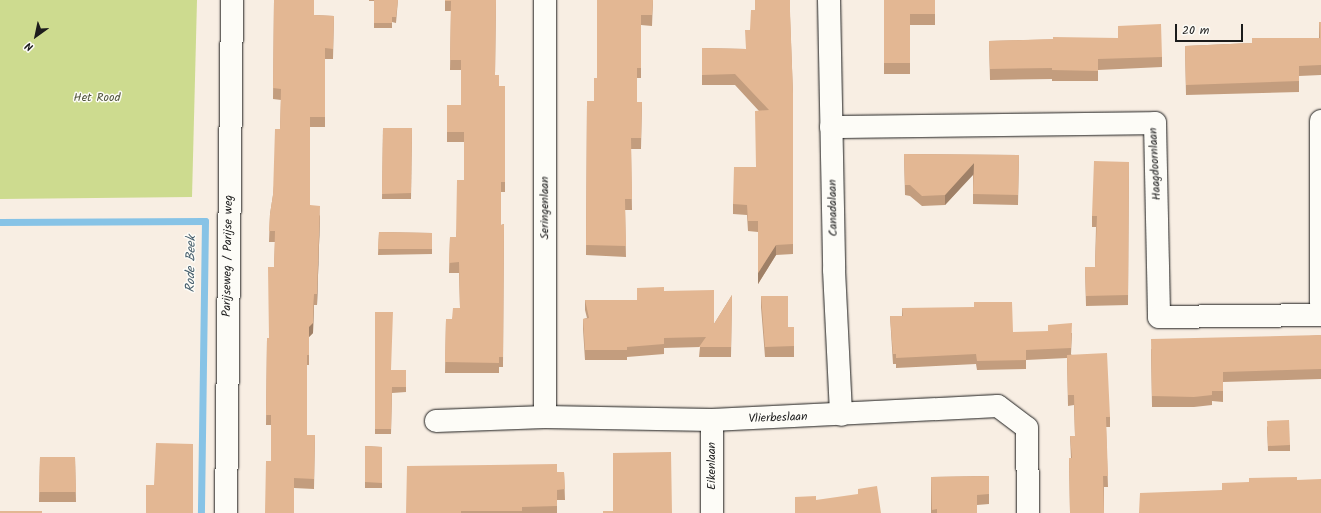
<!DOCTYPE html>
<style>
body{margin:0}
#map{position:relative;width:1321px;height:513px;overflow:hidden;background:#f8eee3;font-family:Kalam,sans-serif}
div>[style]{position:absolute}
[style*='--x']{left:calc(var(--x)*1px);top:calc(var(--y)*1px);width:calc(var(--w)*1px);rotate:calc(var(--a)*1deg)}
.green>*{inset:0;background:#cddb8f}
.stream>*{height:7px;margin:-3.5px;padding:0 3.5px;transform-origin:3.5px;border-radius:3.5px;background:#87c3e6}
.roads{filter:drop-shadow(0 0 1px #1c1c1c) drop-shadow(0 0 1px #1c1c1c)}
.minor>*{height:22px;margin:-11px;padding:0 11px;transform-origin:11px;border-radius:11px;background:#fdfcf7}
.wall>*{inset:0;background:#c39d7e}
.shaded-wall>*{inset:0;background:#9f8067}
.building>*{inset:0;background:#e3b793}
span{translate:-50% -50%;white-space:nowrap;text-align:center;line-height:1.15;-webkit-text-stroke:3px #fdfcf7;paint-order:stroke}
.park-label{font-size:12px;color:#51553e}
.street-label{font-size:12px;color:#1c1c1c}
.water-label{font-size:13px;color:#475f6d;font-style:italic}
.north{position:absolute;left:16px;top:16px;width:40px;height:40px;-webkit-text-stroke:3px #fdfcf7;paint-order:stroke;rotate:213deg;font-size:11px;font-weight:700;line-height:16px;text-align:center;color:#1c1c1c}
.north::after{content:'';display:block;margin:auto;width:14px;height:18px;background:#1c1c1c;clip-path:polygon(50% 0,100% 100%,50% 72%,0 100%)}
.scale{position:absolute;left:1175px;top:24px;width:68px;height:18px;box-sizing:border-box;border:2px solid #1c1c1c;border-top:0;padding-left:5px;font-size:12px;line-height:14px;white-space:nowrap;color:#1c1c1c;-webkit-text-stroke:3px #fdfcf7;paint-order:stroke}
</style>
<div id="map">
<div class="green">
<i style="clip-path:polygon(0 0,197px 0,192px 197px,0 199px)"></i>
</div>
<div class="stream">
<i style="--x:0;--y:222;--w:205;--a:-0.3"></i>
<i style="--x:205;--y:221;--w:292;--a:90.8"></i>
</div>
<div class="roads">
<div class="minor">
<i style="--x:545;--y:0;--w:417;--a:90"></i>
<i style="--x:829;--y:0;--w:270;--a:88.9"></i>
<i style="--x:834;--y:270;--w:145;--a:87.2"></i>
<i style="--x:1321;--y:121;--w:182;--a:90"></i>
<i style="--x:831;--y:127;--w:324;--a:-0.7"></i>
<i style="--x:1155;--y:123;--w:194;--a:88.8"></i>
<i style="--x:1159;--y:317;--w:162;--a:-0.7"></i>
<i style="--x:712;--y:420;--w:93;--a:90"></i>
<i style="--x:436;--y:421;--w:109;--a:-2.1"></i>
<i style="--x:545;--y:417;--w:167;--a:1"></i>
<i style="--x:712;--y:420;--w:286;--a:-2.8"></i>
<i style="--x:998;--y:406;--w:36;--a:37"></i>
<i style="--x:1027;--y:428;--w:85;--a:89.3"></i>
<i style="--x:226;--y:513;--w:513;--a:-89.33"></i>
</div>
</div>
<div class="wall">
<i style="clip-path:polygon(274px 0,314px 15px,334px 16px,333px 59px,325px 59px,325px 127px,310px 127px,310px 205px,320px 216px,317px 305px,314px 305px,313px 333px,309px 337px,309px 365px,307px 365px,307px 435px,315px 435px,314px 489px,294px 488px,271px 461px,271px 425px,266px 425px,267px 338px,269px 338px,274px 267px,275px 242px,269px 242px,270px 214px,273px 195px,280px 129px,281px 100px,273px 99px)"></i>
<i style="clip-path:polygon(369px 0,398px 0,396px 23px,392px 22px,392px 28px,374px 28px,374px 1px,369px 1px)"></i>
<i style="clip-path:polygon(445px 0,496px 0,495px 75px,499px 86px,505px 86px,505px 192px,501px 192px,501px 225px,504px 224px,503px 367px,499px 367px,499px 373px,445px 373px,446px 319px,452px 319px,460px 308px,459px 273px,449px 273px,450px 237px,456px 237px,464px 180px,464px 142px,447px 142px,447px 105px,461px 105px,461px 70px,450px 70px,451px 11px,445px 11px)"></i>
<i style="clip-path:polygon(597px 0,653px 0,652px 26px,641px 25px,641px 78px,637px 78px,637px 102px,642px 102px,641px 149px,631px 149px,632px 210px,625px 210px,626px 257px,586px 255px,587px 101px,594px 101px,597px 78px)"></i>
<i style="clip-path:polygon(884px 0,935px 0,935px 25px,910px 25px,910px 74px,884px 74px)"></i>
<i style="clip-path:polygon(790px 16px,793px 94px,793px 254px,776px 255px,758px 284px,758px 232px,748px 231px,747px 215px,733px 214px,733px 204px,756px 167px,759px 111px,735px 85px,702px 85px,702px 48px,746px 49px,750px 30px)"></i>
<i style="clip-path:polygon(1319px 22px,1321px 22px,1321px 75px,1299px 76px,1299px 92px,1186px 95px,1185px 46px,1252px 43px,1319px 38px)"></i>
<i style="clip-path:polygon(1118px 26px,1162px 57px,1162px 67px,1098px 70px,1098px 81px,1052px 81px,1052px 79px,990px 80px,989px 41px,1118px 38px)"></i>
<i style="clip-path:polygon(383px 128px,412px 128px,411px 199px,382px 199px)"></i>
<i style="clip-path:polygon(904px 154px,1019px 155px,1018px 205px,973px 204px,973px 174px,945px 205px,922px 206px,910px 196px,905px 195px)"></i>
<i style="clip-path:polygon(1129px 162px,1128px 305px,1086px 306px,1085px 267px,1095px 267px,1096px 227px,1092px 227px,1092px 216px)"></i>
<i style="clip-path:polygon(379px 232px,432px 233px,432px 254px,378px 255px)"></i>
<i style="clip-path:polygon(664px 291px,714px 324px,732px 295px,731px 357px,699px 357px,700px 347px,664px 348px,664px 354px,627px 357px,627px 360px,585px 360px,583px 329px,583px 319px,587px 318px,585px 310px,585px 300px,637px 300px)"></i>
<i style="clip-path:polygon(761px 296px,788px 327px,794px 327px,794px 357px,765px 357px,761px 307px)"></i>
<i style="clip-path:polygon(902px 308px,1013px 332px,1072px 333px,1071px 354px,1110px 417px,1110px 427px,1106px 427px,1108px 487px,1104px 487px,1104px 513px,1070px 513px,1069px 458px,1071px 458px,1070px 436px,1075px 436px,1074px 405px,1068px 406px,1067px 358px,1026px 360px,1026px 369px,977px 370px,976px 364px,896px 368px,896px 364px,893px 364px,890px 316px,902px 316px)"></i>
<i style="clip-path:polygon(375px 312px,391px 370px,406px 370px,406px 392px,392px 393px,391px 434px,375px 434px)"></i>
<i style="clip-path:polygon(1321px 335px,1321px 379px,1223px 382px,1223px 402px,1212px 401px,1212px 405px,1194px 407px,1152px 407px,1151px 349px)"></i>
<i style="clip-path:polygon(1267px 426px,1290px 445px,1290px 451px,1268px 451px)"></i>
<i style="clip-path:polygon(365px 446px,382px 447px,382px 488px,365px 488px)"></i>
<i style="clip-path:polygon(40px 457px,75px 457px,76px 502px,39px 502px)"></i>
<i style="clip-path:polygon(557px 472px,564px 472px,565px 500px,557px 500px,557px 513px,406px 513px)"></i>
<i style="clip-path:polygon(989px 476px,989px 504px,977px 505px,977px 513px,931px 513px,931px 477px)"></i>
</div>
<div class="shaded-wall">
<i style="clip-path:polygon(974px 163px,974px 174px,945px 205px,945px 195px)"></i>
<i style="clip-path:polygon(320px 206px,320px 216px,317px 305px,317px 294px)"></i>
<i style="clip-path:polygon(776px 245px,776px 255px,758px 284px,758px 273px)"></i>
<i style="clip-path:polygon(314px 294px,313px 333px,309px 337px,309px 365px,309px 327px)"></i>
</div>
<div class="building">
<i style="clip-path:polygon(274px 0,314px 0,314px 15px,334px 16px,333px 49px,325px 48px,325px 117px,310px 117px,310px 205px,320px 206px,317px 294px,314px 294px,313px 323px,309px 327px,309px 355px,307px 355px,307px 435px,315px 435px,314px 479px,294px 478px,294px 513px,265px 513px,266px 461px,271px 461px,271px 415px,266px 415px,267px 338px,269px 338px,268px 267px,274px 267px,275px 231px,269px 231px,270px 214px,273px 195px,275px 129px,280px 129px,281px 89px,273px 88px)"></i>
<i style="clip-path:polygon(374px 0,398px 0,396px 17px,392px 17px,392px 23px,374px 23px)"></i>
<i style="clip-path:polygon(445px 0,496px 0,495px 75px,499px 75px,499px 86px,505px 86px,505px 182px,501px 182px,501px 225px,504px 224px,503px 357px,499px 357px,499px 363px,445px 362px,446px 319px,452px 319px,453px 308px,460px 308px,459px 262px,449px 263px,450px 237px,456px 237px,457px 180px,464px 180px,464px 132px,447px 132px,447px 105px,461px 105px,461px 60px,450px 60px,451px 1px,445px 1px)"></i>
<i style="clip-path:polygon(597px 0,653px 0,652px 15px,641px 15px,641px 68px,637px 68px,637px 102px,642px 102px,641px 138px,631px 138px,632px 199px,625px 199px,626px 246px,586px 245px,587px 101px,594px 101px,594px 78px,597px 78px)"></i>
<i style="clip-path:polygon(755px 0,790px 0,790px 11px,793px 94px,793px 244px,776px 245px,758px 273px,758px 221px,748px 221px,747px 205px,733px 204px,734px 167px,756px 167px,755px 111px,769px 110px,735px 74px,702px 75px,702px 48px,746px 49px,745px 30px,750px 30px,751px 10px,755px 10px)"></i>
<i style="clip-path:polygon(884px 0,935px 0,935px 14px,910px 14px,910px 63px,884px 63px)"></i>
<i style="clip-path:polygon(1319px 22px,1321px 22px,1321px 65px,1299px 66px,1299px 81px,1186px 85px,1185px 46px,1252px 43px,1252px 38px,1320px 38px)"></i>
<i style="clip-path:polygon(1161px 24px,1162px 57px,1098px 59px,1098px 71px,1052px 70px,1052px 68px,990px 69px,989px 41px,1053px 39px,1053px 37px,1118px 38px,1118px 26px)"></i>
<i style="clip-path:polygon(383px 128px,412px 128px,411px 193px,382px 194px)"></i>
<i style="clip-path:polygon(904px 154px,1019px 155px,1018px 195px,973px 194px,974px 163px,945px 195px,922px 196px,910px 185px,905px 185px)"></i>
<i style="clip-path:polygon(1094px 161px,1129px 162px,1128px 295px,1086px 296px,1085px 267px,1095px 267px,1097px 216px,1092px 216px)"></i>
<i style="clip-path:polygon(379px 232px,432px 233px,432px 249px,378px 249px)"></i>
<i style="clip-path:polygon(664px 287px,664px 291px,714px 290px,714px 324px,732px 295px,731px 347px,699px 347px,706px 337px,664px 338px,664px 344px,627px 347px,627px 350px,585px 350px,583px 319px,589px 318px,585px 300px,637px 300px,637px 288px)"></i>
<i style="clip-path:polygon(761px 296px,788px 296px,788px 327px,794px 327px,794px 346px,765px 347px)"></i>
<i style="clip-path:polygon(974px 302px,1012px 302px,1013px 332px,1048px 331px,1048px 325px,1072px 323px,1071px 348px,1026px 350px,1026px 360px,977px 361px,976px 354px,896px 358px,896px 354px,893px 354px,890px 316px,903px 316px,902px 308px,974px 307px)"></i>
<i style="clip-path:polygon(375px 312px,393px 312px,391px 370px,406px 370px,406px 387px,392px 387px,391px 429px,375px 429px)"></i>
<i style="clip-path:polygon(1321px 335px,1321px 369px,1223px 372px,1223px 391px,1212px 391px,1212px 395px,1194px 397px,1152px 396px,1151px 339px)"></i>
<i style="clip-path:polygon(1107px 353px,1110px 417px,1106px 417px,1108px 476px,1103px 476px,1104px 513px,1070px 513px,1069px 458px,1072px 458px,1070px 436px,1075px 436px,1074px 395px,1068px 395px,1067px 355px)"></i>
<i style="clip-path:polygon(1289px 420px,1290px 445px,1268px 446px,1267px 421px)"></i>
<i style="clip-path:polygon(156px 443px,193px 444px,193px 513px,146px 513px,146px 485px,154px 485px)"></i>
<i style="clip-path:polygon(365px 446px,382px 447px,382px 483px,365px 482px)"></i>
<i style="clip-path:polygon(671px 452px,672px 513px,603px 513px,603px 511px,613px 511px,613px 453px)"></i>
<i style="clip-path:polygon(40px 457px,75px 457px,76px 492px,39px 492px)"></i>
<i style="clip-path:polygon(557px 464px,557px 472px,564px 472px,565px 489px,557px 490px,557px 506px,522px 507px,522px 511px,461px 511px,461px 513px,406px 513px,407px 466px)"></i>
<i style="clip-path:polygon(989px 476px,989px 494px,977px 495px,977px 513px,937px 513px,937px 509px,932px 510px,931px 477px)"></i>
<i style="clip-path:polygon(1297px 477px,1297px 480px,1321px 479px,1321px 513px,1139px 513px,1140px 493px,1222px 490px,1222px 483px,1249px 482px,1249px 478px)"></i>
<i style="clip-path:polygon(877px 486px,881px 513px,764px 513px,795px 513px,795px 497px,816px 496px,816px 500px,858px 494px,858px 489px)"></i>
<i style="clip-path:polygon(0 511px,42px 511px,42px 513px,0 513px)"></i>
</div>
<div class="park-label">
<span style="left:97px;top:98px">Het Rood</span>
</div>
<div class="street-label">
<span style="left:1155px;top:164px;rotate:-93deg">Haagdoornlaan</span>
<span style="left:545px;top:208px;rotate:-90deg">Seringenlaan</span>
<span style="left:833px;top:208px;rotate:-91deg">Canadalaan</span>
<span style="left:228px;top:256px;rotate:-89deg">Parijseweg / Parijse weg</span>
<span style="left:778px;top:418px;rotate:-2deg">Vlierbeslaan</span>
<span style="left:712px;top:466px;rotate:-90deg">Eikenlaan</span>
</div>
<div class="water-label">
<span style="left:192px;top:264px;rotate:-89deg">Rode Beek</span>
</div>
<div class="north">N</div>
<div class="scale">20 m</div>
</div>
